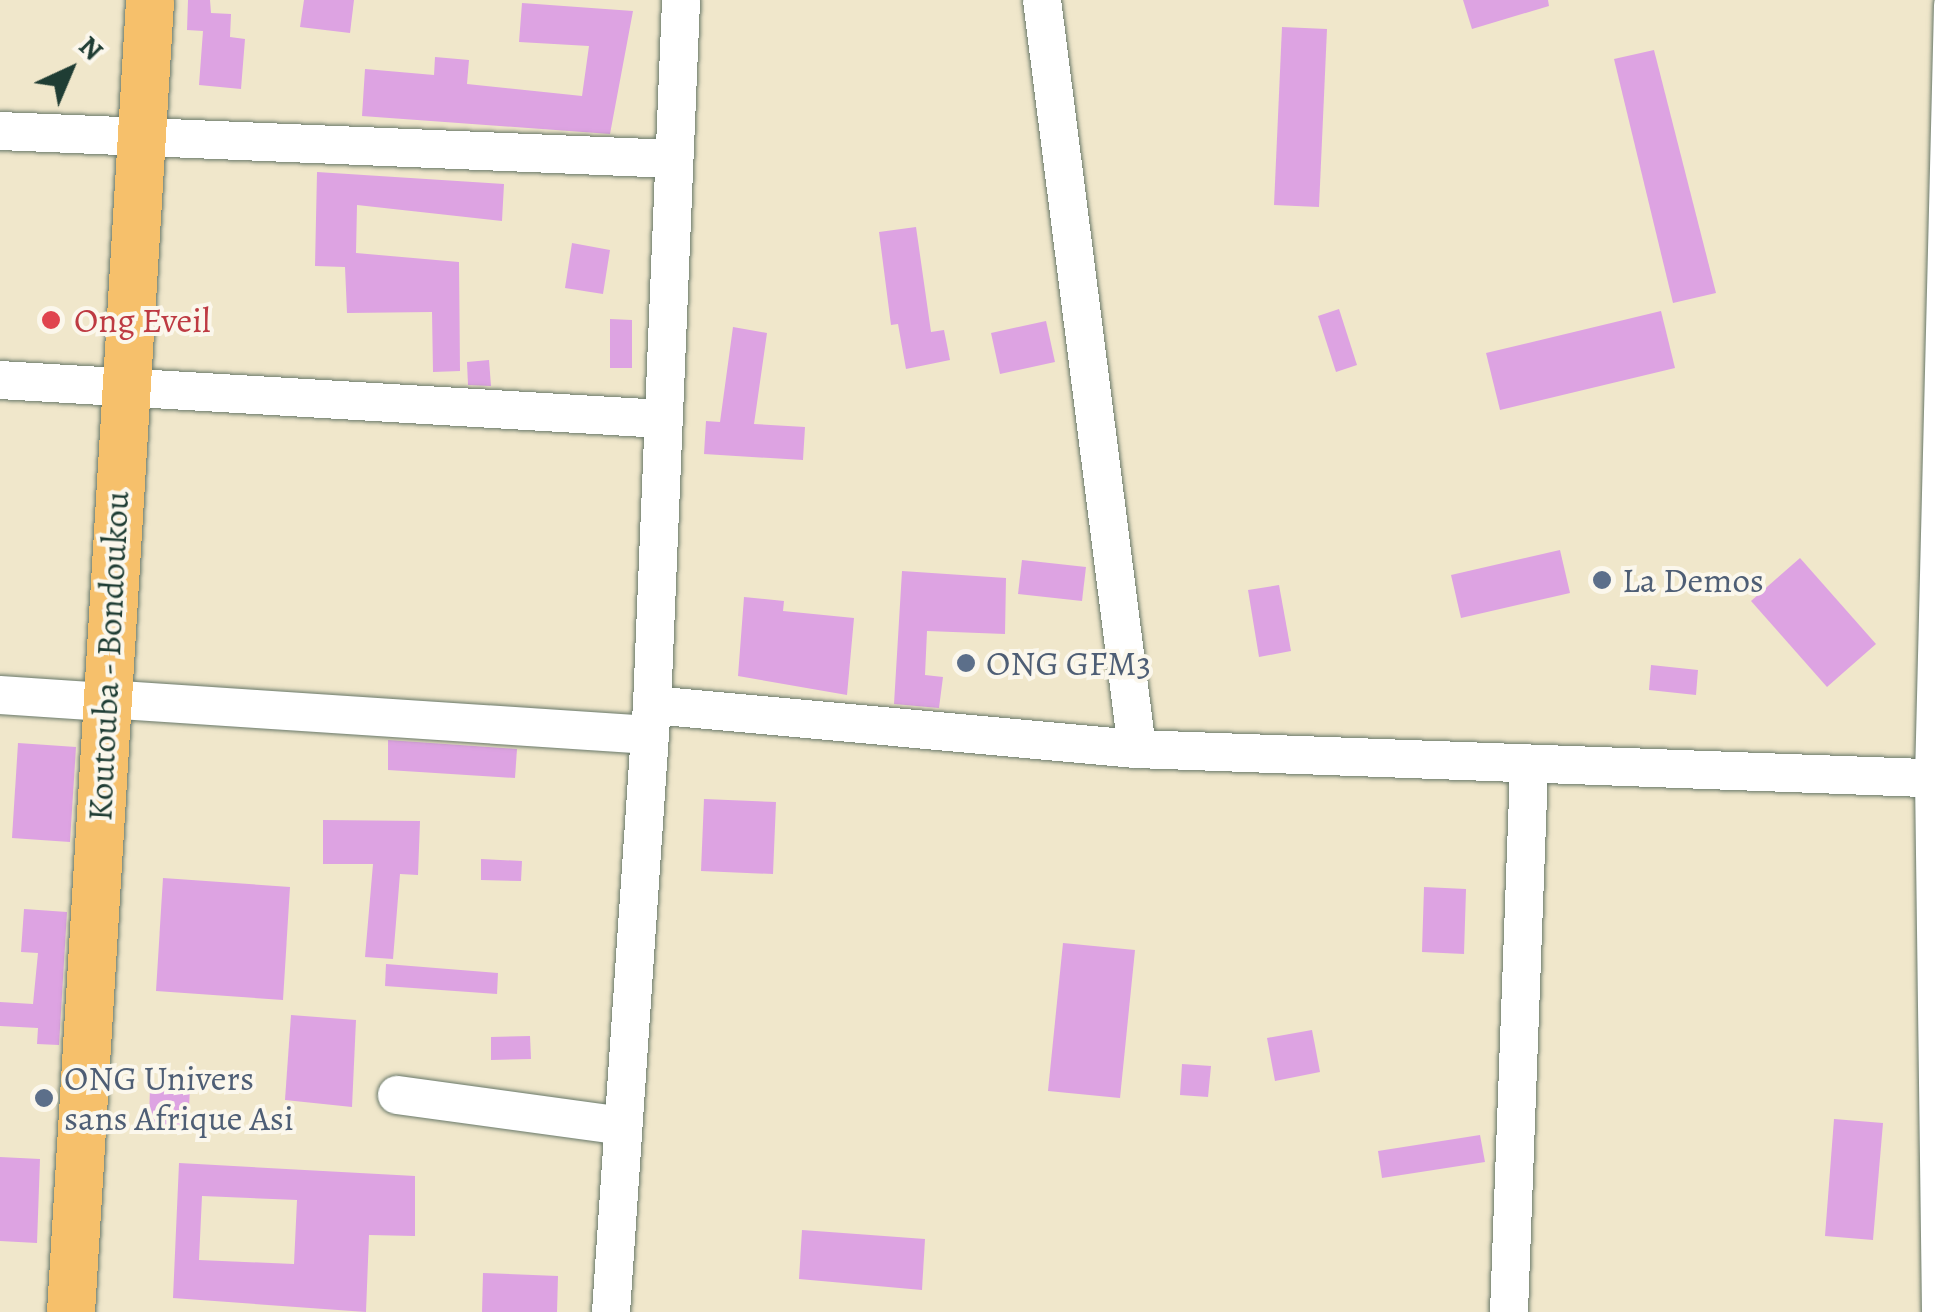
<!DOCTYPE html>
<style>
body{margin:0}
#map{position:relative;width:1953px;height:1312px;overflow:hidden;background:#f0e7cb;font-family:Alegreya,serif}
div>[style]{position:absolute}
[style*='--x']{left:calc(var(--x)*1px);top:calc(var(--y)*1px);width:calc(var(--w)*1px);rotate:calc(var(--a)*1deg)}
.building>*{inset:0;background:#dda3e2}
.roads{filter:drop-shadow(0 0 2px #687869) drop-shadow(0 0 2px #687869)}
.minor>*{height:38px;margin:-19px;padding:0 19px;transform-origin:19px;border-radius:19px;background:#fff}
.major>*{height:48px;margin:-24px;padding:0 24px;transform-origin:24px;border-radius:24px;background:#f6c06b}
.dots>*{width:28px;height:28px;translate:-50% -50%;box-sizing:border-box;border:5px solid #fbf7ec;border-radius:50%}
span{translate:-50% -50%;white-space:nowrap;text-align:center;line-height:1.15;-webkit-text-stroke:8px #fbf7ec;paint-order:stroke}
.health-label{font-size:35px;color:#be3a42}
.left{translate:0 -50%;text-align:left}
.service-label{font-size:35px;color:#4e5e75}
.street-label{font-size:35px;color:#1f3d34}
.north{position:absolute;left:20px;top:20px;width:100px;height:100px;-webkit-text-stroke:8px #fbf7ec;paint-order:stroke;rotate:44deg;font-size:28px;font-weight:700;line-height:40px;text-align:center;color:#1f3d34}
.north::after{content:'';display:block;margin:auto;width:35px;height:45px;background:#1f3d34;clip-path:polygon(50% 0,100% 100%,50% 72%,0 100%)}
</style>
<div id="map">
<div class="building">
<i style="clip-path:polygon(188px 0,210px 0,211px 13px,231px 14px,230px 37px,245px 39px,241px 89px,199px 85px,203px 31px,187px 30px)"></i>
<i style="clip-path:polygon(304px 0,354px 0,350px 33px,300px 27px)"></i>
<i style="clip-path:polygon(1463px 0,1548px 0,1549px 6px,1472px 29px)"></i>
<i style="clip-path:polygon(522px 3px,633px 11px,610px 134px,362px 116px,365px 69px,434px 75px,435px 57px,469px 60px,467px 84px,582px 96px,589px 46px,519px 42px)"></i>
<i style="clip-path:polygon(1282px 27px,1327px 29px,1319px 207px,1274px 205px)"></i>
<i style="clip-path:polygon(1654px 50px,1716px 293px,1673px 303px,1614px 59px)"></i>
<i style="clip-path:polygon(317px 172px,504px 184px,502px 221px,357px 205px,356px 253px,459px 262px,460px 371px,433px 372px,432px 312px,347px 313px,345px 267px,315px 266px)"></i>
<i style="clip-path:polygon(916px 227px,931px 332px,944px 330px,950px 360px,906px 369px,898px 324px,891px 325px,879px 232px)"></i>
<i style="clip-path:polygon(572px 243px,610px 250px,603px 294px,565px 288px)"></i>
<i style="clip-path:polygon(1339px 309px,1357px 365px,1336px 372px,1318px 316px)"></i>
<i style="clip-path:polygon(1661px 311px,1675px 368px,1500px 410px,1486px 353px)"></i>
<i style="clip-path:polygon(610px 319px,632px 320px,632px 368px,610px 368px)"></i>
<i style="clip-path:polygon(1046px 321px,1055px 362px,1000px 374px,991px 333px)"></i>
<i style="clip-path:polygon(733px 327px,767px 333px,754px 424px,805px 427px,803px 460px,704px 454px,706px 421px,720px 422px)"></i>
<i style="clip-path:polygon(489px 360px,491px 386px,468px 385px,467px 362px)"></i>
<i style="clip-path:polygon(1560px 550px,1570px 593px,1461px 618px,1451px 575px)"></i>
<i style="clip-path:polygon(1800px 558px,1876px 644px,1827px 687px,1751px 601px)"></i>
<i style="clip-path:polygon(1022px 560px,1086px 567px,1082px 601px,1018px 594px)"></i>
<i style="clip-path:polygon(902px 571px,1006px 578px,1005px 634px,927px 631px,925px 675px,943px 677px,939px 708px,894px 704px)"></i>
<i style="clip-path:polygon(1279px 585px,1291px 651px,1259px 657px,1248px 590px)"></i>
<i style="clip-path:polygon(744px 597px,784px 601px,783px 611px,854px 618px,847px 695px,738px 676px)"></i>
<i style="clip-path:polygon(1651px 665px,1698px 670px,1696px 695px,1649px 690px)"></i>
<i style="clip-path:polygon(388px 740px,517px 749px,515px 778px,388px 770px)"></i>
<i style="clip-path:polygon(18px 743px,76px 747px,70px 842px,12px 838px)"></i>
<i style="clip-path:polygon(704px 799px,776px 802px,773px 874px,701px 871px)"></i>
<i style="clip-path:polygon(323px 820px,420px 821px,418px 875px,400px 874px,393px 959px,365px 957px,373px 864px,323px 864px)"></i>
<i style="clip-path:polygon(481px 859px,522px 861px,521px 881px,481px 880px)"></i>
<i style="clip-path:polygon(163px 878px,290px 887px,283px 1000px,156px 991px)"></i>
<i style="clip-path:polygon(1424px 887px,1466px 889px,1464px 954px,1422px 952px)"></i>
<i style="clip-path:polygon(24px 909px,67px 912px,59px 1045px,37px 1044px,38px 1028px,0 1026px,0 1002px,33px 1004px,38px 953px,21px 952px)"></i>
<i style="clip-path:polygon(1063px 943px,1135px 950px,1120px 1098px,1048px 1091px)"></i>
<i style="clip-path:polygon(386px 964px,498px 973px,497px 994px,385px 986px)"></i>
<i style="clip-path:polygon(291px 1015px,356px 1020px,352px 1107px,285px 1100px)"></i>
<i style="clip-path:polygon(1312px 1030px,1320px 1072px,1275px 1081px,1267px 1038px)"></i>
<i style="clip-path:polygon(530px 1036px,531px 1059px,491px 1060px,491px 1037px)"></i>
<i style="clip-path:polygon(1182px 1064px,1211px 1066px,1208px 1097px,1180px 1095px)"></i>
<i style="clip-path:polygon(150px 1086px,190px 1088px,188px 1126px,149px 1124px)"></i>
<i style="clip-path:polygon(1834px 1119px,1883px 1123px,1873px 1240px,1825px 1236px)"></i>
<i style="clip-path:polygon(1480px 1135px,1485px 1162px,1382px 1178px,1378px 1151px)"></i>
<i style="clip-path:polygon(0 1157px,40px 1159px,37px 1243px,0 1241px)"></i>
<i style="clip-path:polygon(evenodd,179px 1163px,415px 1176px,415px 1236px,369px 1235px,366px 1312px,173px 1298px,179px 1163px,202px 1196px,297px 1200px,294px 1264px,199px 1260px,202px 1196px)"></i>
<i style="clip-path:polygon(802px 1230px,925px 1239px,922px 1290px,799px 1279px)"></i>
<i style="clip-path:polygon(483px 1273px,558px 1276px,557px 1312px,482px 1312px)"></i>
</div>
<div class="roads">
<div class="minor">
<i style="--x:1042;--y:0;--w:755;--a:82.77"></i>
<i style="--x:0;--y:131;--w:674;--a:2.38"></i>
<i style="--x:0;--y:380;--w:663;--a:3.37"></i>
<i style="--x:0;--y:695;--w:105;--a:3.8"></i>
<i style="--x:105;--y:699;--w:546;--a:3.78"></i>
<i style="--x:652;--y:705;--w:487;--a:5.2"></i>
<i style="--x:1137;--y:749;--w:817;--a:2.11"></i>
<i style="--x:397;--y:1095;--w:228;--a:7.8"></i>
<i style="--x:611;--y:1312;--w:608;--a:-86.14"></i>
<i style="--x:652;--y:705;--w:706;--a:-87.64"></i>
<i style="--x:1509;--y:1312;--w:544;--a:-87.89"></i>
<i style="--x:1941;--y:1312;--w:534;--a:-90.75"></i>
<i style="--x:1934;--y:778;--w:773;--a:-88.59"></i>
</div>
<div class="major">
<i style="--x:71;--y:1312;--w:1314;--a:-86.55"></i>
</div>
</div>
<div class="dots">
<i style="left:51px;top:320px;background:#e0444e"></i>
<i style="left:1602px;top:580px;background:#5c6f8a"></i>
<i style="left:966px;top:663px;background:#5c6f8a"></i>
<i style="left:44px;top:1098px;background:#5c6f8a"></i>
</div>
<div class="health-label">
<span class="left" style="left:74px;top:320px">Ong Eveil</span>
</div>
<div class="service-label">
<span class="left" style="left:1622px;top:580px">La Demos</span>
<span class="left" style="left:986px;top:663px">ONG GFM3</span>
<span class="left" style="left:64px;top:1098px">ONG Univers<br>sans Afrique Asi</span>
</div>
<div class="street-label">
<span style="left:108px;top:656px;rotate:-87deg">Koutouba - Bondoukou</span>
</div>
<div class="north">N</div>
</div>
